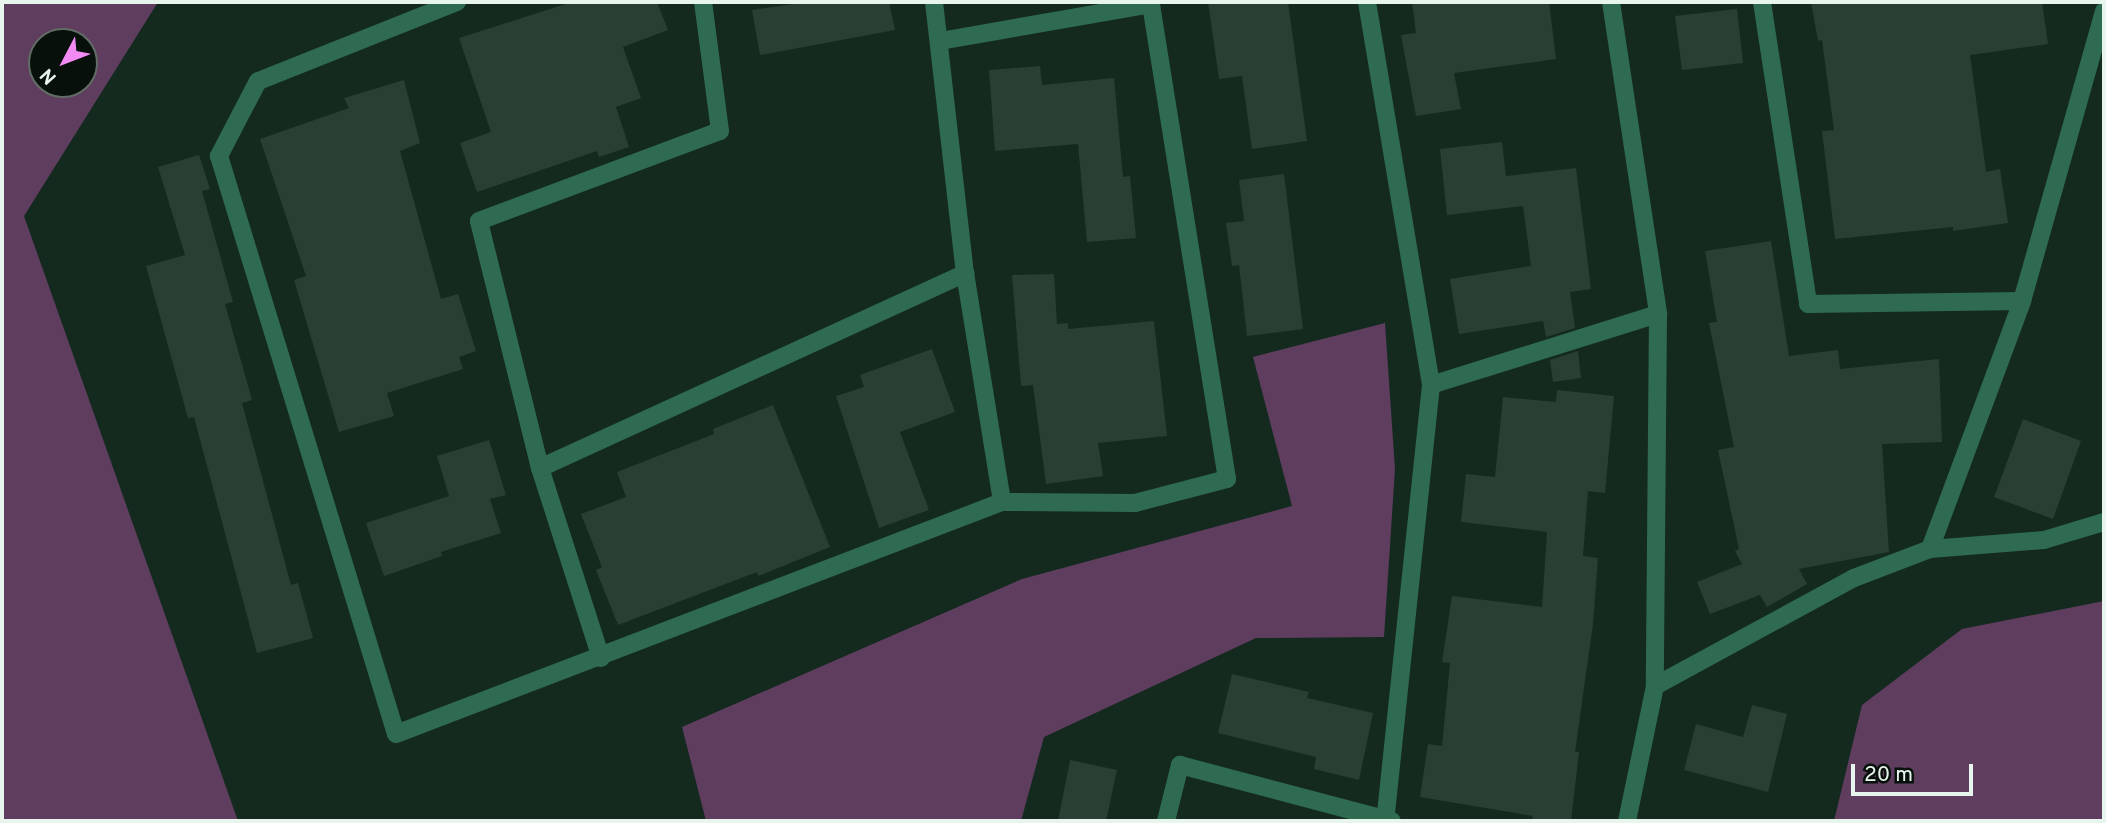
<!DOCTYPE html>
<style>
body{margin:0}
#map{position:relative;width:2106px;height:823px;overflow:hidden;background:#142a1f;font-family:Overpass,sans-serif}
div>[style]{position:absolute}
[style*='--x']{left:calc(var(--x)*1px);top:calc(var(--y)*1px);width:calc(var(--w)*1px);rotate:calc(var(--a)*1deg)}
.green>*{inset:0;background:#5f3d5f}
.building>*{inset:0;background:#293f34}
.minor>*{height:18px;margin:-9px;padding:0 9px;transform-origin:9px;border-radius:9px;background:#2f6b50}
span{translate:-50% -50%;white-space:nowrap;text-align:center;line-height:1.15;-webkit-text-stroke:5px #07100b;paint-order:stroke}
.frame{position:absolute;inset:0;border:4px solid #e7f5ed;pointer-events:none}
.north{position:absolute;left:28px;top:28px;width:70px;height:70px;box-sizing:border-box;background:#07100b;border:2px solid #616c65;border-radius:50%;rotate:228deg;font-size:19px;font-weight:700;line-height:28px;text-align:center;color:#e7f5ed}
.north::after{content:'';display:block;margin:auto;width:24px;height:32px;background:#f28af3;clip-path:polygon(50% 0,100% 100%,50% 72%,0 100%)}
.scale{position:absolute;left:1851px;top:764px;width:122px;height:32px;box-sizing:border-box;border:4px solid #e7f5ed;border-top:0;padding-left:9px;font-size:21px;line-height:24px;white-space:nowrap;color:#e7f5ed;-webkit-text-stroke:5px #07100b;paint-order:stroke}
</style>
<div id="map">
<div class="green">
<i style="clip-path:polygon(evenodd,2px 2px,158px 2px,24px 216px,238px 821px,2px 821px,2px 2px,42px 42px,84px 42px,84px 84px,42px 84px,42px 42px)"></i>
<i style="clip-path:polygon(1385px 323px,1395px 469px,1384px 637px,1256px 638px,1044px 737px,1021px 821px,706px 821px,682px 727px,1022px 579px,1292px 506px,1253px 357px)"></i>
<i style="clip-path:polygon(2104px 601px,2104px 821px,1834px 821px,1862px 705px,1962px 629px)"></i>
</div>
<div class="building">
<i style="clip-path:polygon(572px 2px,657px 2px,668px 30px,623px 47px,641px 98px,616px 107px,629px 147px,599px 157px,597px 151px,477px 192px,460px 143px,491px 132px,459px 38px)"></i>
<i style="clip-path:polygon(808px 2px,889px 2px,895px 30px,760px 55px,752px 10px)"></i>
<i style="clip-path:polygon(1208px 2px,1288px 2px,1307px 141px,1252px 149px,1242px 76px,1219px 79px)"></i>
<i style="clip-path:polygon(1412px 2px,1549px 2px,1556px 59px,1454px 73px,1461px 109px,1416px 116px,1401px 35px,1416px 33px)"></i>
<i style="clip-path:polygon(1811px 2px,2042px 2px,2048px 44px,1970px 55px,1986px 172px,2000px 169px,2008px 223px,1953px 231px,1953px 227px,1835px 239px,1822px 131px,1834px 130px,1822px 40px,1818px 41px)"></i>
<i style="clip-path:polygon(1737px 9px,1743px 63px,1682px 70px,1675px 16px)"></i>
<i style="clip-path:polygon(1040px 66px,1042px 85px,1114px 78px,1123px 177px,1130px 176px,1136px 238px,1087px 242px,1078px 144px,995px 151px,989px 70px)"></i>
<i style="clip-path:polygon(404px 80px,420px 143px,400px 151px,441px 299px,458px 294px,476px 351px,459px 357px,463px 369px,387px 393px,394px 416px,339px 432px,294px 280px,306px 276px,260px 139px,349px 108px,344px 98px)"></i>
<i style="clip-path:polygon(1502px 142px,1506px 176px,1576px 168px,1591px 289px,1570px 292px,1575px 328px,1546px 337px,1543px 321px,1459px 334px,1450px 279px,1531px 266px,1523px 206px,1447px 215px,1440px 149px)"></i>
<i style="clip-path:polygon(199px 155px,210px 189px,202px 191px,233px 302px,225px 304px,252px 400px,242px 403px,291px 585px,298px 583px,313px 638px,257px 653px,194px 417px,188px 418px,146px 266px,185px 255px,158px 167px)"></i>
<i style="clip-path:polygon(1284px 174px,1303px 329px,1247px 336px,1239px 265px,1232px 266px,1226px 223px,1244px 221px,1239px 180px)"></i>
<i style="clip-path:polygon(1771px 241px,1789px 356px,1838px 350px,1840px 369px,1939px 359px,1942px 442px,1882px 444px,1889px 552px,1799px 569px,1807px 584px,1767px 607px,1760px 595px,1710px 614px,1697px 582px,1742px 564px,1735px 551px,1739px 549px,1718px 450px,1734px 447px,1709px 323px,1717px 322px,1705px 251px)"></i>
<i style="clip-path:polygon(1054px 274px,1057px 324px,1068px 323px,1068px 329px,1154px 321px,1167px 436px,1098px 443px,1103px 476px,1046px 484px,1033px 385px,1021px 386px,1012px 275px)"></i>
<i style="clip-path:polygon(932px 349px,955px 412px,900px 432px,929px 510px,879px 528px,836px 396px,864px 387px,860px 375px)"></i>
<i style="clip-path:polygon(1578px 351px,1581px 378px,1553px 382px,1550px 360px)"></i>
<i style="clip-path:polygon(1557px 390px,1614px 396px,1605px 493px,1588px 491px,1583px 556px,1598px 558px,1593px 624px,1575px 752px,1579px 752px,1571px 821px,1532px 821px,1533px 816px,1420px 797px,1428px 744px,1442px 746px,1450px 663px,1442px 662px,1452px 596px,1542px 607px,1547px 532px,1461px 522px,1466px 474px,1495px 477px,1503px 397px,1556px 402px)"></i>
<i style="clip-path:polygon(773px 405px,830px 547px,758px 576px,757px 572px,618px 625px,596px 570px,602px 567px,581px 514px,626px 497px,617px 472px,714px 434px,713px 429px)"></i>
<i style="clip-path:polygon(2023px 419px,2081px 441px,2053px 519px,1994px 497px)"></i>
<i style="clip-path:polygon(489px 440px,506px 495px,490px 499px,501px 533px,441px 552px,442px 556px,384px 576px,366px 523px,449px 496px,437px 456px)"></i>
<i style="clip-path:polygon(1232px 674px,1309px 692px,1307px 698px,1373px 713px,1359px 780px,1314px 769px,1316px 757px,1218px 733px)"></i>
<i style="clip-path:polygon(1752px 705px,1787px 714px,1768px 792px,1684px 770px,1696px 724px,1743px 737px)"></i>
<i style="clip-path:polygon(1070px 760px,1117px 770px,1106px 821px,1058px 821px)"></i>
</div>
<div class="minor">
<i style="--x:457;--y:2;--w:214;--a:158.3"></i>
<i style="--x:258;--y:81;--w:85;--a:117.5"></i>
<i style="--x:219;--y:156;--w:604;--a:72.97"></i>
<i style="--x:396;--y:734;--w:649;--a:-20.95"></i>
<i style="--x:1002;--y:502;--w:133;--a:0.4"></i>
<i style="--x:1135;--y:503;--w:95;--a:-14.6"></i>
<i style="--x:1227;--y:479;--w:483;--a:-99.1"></i>
<i style="--x:934;--y:2;--w:273;--a:83.5"></i>
<i style="--x:965;--y:273;--w:232;--a:80.8"></i>
<i style="--x:1367;--y:2;--w:388;--a:80.5"></i>
<i style="--x:1431;--y:385;--w:438;--a:96"></i>
<i style="--x:1611;--y:2;--w:316;--a:81.4"></i>
<i style="--x:1658;--y:314;--w:372;--a:90.5"></i>
<i style="--x:1655;--y:686;--w:138;--a:101.7"></i>
<i style="--x:1762;--y:2;--w:305;--a:81.3"></i>
<i style="--x:1808;--y:304;--w:214;--a:-0.8"></i>
<i style="--x:940;--y:41;--w:214;--a:-9.9"></i>
<i style="--x:1431;--y:385;--w:238;--a:-17.4"></i>
<i style="--x:540;--y:468;--w:468;--a:-24.6"></i>
<i style="--x:1930;--y:549;--w:265;--a:-69.6"></i>
<i style="--x:2022;--y:301;--w:301;--a:-74.2"></i>
<i style="--x:601;--y:658;--w:200;--a:-107.8"></i>
<i style="--x:540;--y:468;--w:254;--a:-103.9"></i>
<i style="--x:479;--y:221;--w:257;--a:-20.5"></i>
<i style="--x:720;--y:131;--w:130;--a:-97.5"></i>
<i style="--x:1655;--y:686;--w:226;--a:-28.5"></i>
<i style="--x:1854;--y:578;--w:81;--a:-20.9"></i>
<i style="--x:1930;--y:549;--w:114;--a:-4.5"></i>
<i style="--x:2044;--y:540;--w:63;--a:-16.7"></i>
<i style="--x:1166;--y:821;--w:58;--a:-76"></i>
<i style="--x:1180;--y:765;--w:219;--a:14.8"></i>
</div>
<div class="frame"></div>
<div class="north">N</div>
<div class="scale">20 m</div>
</div>
